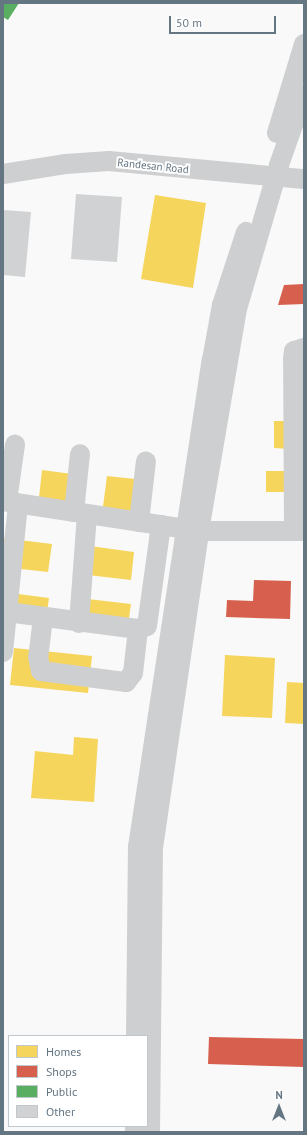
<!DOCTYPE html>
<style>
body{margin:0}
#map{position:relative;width:307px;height:1135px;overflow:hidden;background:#f9f9f9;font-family:"PT Sans",sans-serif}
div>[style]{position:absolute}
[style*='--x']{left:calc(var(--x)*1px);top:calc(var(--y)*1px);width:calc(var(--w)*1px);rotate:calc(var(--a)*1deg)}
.homes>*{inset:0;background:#f6d55c}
.shops>*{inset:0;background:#d6604d}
.public>*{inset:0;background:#5aae61}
.building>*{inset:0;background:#d0d2d3}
.minor>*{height:20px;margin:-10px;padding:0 10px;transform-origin:10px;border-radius:10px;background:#cecfd0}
span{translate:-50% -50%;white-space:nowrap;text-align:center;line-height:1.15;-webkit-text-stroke:4px #fff;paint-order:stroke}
.street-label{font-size:11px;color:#657683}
.frame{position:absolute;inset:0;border:4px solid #657683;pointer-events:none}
.legend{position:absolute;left:8px;top:1035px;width:140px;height:92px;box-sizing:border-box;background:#fff;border:1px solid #c1c8cd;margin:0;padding:5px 7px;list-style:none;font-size:12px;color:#657683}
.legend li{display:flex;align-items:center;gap:8px;height:20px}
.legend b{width:20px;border:1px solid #c1c8cd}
.north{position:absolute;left:259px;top:1087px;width:40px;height:40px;-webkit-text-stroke:3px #fff;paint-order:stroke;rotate:0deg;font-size:11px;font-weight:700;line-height:16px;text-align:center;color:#657683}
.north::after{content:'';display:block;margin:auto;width:14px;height:18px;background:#657683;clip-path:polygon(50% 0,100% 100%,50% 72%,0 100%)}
.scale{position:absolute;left:169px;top:16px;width:107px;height:18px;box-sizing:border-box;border:2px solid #657683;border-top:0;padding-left:5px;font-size:12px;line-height:14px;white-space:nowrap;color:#657683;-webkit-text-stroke:3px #fff;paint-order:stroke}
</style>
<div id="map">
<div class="homes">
<i style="clip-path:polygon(155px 195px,206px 203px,193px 288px,141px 279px)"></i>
<i style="clip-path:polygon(274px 421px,289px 421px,289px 449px,274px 448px)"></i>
<i style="clip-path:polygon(42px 470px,80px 475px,75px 520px,37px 516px)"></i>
<i style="clip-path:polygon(266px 471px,289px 471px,289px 492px,266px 492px)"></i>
<i style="clip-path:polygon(107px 476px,145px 480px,140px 526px,101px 522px)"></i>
<i style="clip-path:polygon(3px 538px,52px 544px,48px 572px,3px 567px)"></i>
<i style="clip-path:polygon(82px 545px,134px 552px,131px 580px,79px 574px)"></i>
<i style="clip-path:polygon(3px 592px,49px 598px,45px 626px)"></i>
<i style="clip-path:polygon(79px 598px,131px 604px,127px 632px,75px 626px)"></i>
<i style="clip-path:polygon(14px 648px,92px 656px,88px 693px,10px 685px)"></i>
<i style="clip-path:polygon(225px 655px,275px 658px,272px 718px,222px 716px)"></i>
<i style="clip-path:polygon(287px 682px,304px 683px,304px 724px,285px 723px)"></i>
<i style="clip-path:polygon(74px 737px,98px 739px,94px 802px,31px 798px,35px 751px,73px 755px)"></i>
</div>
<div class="shops">
<i style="clip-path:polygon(304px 284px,304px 304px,278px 305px,284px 285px)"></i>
<i style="clip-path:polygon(254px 580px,291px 581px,290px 619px,226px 617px,227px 600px,253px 601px)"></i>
<i style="clip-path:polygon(209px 1037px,304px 1039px,304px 1067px,208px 1064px)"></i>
</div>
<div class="public">
<i style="clip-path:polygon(3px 3px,19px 3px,8px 20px,3px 17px)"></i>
</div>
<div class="building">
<i style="clip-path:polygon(76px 194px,122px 197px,117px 262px,71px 259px)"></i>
<i style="clip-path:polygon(3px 210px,31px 212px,25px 277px,3px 275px)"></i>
</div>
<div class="minor">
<i style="--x:277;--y:133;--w:93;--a:-73.1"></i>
<i style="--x:3;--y:174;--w:64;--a:-9"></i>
<i style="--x:66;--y:164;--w:43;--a:-4"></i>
<i style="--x:109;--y:161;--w:196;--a:5.3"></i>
<i style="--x:3;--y:501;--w:198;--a:8.7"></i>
<i style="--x:199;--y:531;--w:105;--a:0"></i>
<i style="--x:7;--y:501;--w:57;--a:-81.9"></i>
<i style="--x:74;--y:512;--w:58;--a:-84.1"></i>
<i style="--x:139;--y:522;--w:61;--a:-83.5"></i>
<i style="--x:294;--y:531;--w:172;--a:-90.3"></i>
<i style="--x:293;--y:359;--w:8;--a:-83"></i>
<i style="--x:294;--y:351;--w:10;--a:-17"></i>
<i style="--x:7;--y:612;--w:132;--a:7.4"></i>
<i style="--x:138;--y:629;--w:9;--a:-18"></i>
<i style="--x:147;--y:626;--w:102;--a:-82.1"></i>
<i style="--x:43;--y:618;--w:39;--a:97"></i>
<i style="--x:38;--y:657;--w:14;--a:78"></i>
<i style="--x:41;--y:671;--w:86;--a:7.4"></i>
<i style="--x:126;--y:682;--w:11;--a:-52"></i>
<i style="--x:133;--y:673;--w:44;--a:-83.5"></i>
<i style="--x:79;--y:623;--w:109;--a:-85.8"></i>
<i style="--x:3;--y:652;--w:149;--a:-84.2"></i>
<i style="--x:136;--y:1036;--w:189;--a:-89.4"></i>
<i style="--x:138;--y:847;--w:493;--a:-81.4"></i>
<i style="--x:212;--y:360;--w:56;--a:-79.7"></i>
<i style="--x:222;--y:305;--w:77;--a:-71.8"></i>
<i style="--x:135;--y:1132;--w:6;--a:-90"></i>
<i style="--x:150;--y:1132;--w:284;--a:-89.4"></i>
<i style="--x:153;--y:848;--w:320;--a:-81.7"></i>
<i style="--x:199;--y:531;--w:225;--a:-80.3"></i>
<i style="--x:237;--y:309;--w:150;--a:-73.7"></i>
<i style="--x:279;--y:165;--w:75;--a:-70.6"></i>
</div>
<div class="street-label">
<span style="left:153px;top:166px;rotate:6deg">Randesan Road</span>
</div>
<div class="frame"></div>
<ul class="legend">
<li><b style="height:11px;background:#f6d55c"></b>Homes</li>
<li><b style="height:11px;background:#d6604d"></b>Shops</li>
<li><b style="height:11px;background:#5aae61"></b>Public</li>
<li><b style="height:11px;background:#d0d2d3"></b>Other</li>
</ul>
<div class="north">N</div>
<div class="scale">50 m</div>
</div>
